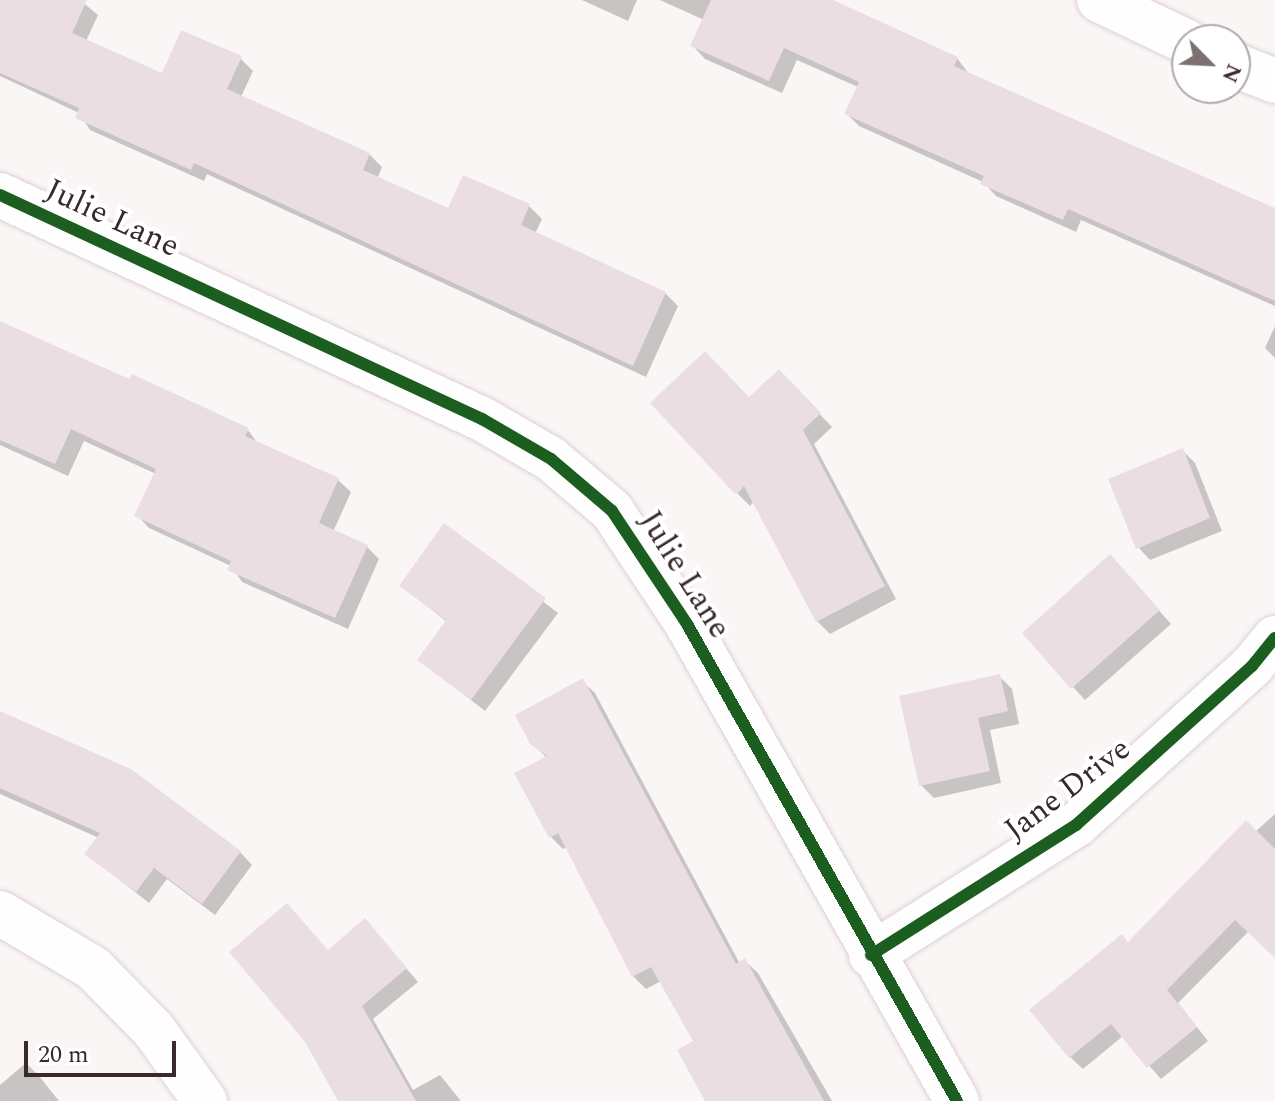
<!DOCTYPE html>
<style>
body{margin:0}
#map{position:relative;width:1275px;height:1101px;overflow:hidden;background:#fbf6f6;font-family:Spectral,serif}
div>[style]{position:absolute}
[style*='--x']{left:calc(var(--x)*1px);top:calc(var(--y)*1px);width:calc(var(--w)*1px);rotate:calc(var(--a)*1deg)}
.shadow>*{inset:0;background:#0003}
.building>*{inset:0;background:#ebdee2}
.roads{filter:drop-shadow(0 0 2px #dcd1d2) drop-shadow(0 0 2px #dcd1d2)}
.minor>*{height:44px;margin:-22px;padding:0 22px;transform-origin:22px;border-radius:22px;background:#fefefe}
.tertiary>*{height:44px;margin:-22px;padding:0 22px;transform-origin:22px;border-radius:22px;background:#fefefe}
.cycleway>*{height:12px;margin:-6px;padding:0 6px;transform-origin:6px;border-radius:6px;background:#1b5e20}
span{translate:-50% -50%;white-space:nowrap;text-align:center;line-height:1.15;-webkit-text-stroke:8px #fff;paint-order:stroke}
.street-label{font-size:32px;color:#3a292a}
.north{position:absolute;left:1171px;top:24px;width:80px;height:80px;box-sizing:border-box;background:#fff;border:2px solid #b0a9aa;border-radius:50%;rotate:114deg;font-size:22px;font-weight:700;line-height:32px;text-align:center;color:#3a292a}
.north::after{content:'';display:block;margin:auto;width:28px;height:36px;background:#7e7171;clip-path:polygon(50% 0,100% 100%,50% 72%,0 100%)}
.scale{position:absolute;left:24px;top:1041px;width:152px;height:36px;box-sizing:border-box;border:4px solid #3a292a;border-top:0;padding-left:10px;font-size:24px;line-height:28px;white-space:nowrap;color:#3a292a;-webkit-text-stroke:6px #fff;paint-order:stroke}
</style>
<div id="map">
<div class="shadow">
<i style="clip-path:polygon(0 0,80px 0,98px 15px,86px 41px,163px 76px,240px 58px,253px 71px,241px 97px,369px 154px,382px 167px,377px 179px,449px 211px,464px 177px,529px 206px,542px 219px,535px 234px,665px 293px,678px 306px,646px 377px,207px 174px,204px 181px,90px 130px,79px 113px,0 76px)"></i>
<i style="clip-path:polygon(582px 0,637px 0,628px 21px)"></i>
<i style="clip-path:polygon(660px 0,821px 0,957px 58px,969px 74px,1275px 226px,1275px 306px,1081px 220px,1076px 232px,996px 196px,983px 182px,859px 126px,847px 114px,858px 87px,797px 60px,782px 93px,705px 59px,693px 46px,704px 20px)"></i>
<i style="clip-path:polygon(0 324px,248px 430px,259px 445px,338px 480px,351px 492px,333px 532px,367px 547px,379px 559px,348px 629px,242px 582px,231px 566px,149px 528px,137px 515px,156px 474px,84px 441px,68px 476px,0 445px)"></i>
<i style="clip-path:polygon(1275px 326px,1275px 358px,1265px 348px)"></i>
<i style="clip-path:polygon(791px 384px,832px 427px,814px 444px,896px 599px,830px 634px,817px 621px,754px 501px,750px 506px,737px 493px,749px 400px)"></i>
<i style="clip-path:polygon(1182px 450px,1195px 463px,1222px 531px,1150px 560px,1138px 547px)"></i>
<i style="clip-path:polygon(444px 526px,558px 613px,485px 711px,420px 660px,447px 622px,401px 585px)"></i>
<i style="clip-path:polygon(1123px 570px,1171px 624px,1085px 700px,1024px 633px)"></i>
<i style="clip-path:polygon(999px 676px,1012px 689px,1019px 724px,990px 730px,1001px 783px,934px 798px,921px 785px)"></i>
<i style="clip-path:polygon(582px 681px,595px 693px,740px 964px,745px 961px,758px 973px,832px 1101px,707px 1101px,696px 1042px,661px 981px,646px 989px,633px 976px,567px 847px,563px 849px,550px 836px,547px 758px,532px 743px)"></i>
<i style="clip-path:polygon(0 713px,240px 852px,252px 865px,215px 915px,167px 879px,149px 903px,87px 854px,99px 838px,0 794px)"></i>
<i style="clip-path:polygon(1275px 814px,1275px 956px,1249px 931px,1178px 1003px,1208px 1041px,1161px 1079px,1123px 1036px,1083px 1069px,1070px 1057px,1129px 944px)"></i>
<i style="clip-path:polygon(377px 934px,418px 982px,373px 1019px,413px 1090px,440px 1075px,461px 1101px,341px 1101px,329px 952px)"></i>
<i style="clip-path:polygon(26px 1063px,39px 1076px,59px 1101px,0 1101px,0 1085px)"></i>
</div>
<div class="building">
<i style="clip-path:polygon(0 0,87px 0,72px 33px,162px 73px,181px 30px,242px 56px,227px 89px,370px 153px,363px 170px,448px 208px,463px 175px,530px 204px,521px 225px,666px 292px,633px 366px,194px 163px,191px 170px,75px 118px,79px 108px,0 73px)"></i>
<i style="clip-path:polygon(711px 0,833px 0,958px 57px,954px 66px,1275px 208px,1275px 301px,1068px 209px,1063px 220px,980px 184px,984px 176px,844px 114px,859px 82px,784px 48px,769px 81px,690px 46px)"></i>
<i style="clip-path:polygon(0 321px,129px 379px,132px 374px,249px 428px,245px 436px,339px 478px,319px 523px,368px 545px,335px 618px,227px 570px,231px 561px,134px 516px,156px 469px,71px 429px,55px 464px,0 440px)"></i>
<i style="clip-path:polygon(705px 351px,749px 397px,779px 369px,821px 413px,803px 430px,885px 586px,816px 622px,744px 486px,736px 495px,650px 403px)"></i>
<i style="clip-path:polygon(1183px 448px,1210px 518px,1136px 549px,1108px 479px)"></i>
<i style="clip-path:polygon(444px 523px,546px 598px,471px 700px,417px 660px,446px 620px,399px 586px)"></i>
<i style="clip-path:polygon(1110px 554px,1160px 610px,1071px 689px,1022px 633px)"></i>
<i style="clip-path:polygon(1000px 674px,1008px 711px,978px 718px,990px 771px,919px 786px,899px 696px)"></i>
<i style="clip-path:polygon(583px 678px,736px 964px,745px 958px,824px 1101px,705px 1101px,677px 1050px,693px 1041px,651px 967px,632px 977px,558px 833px,549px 838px,514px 773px,547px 756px,530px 744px,515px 715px)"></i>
<i style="clip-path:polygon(0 711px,131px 769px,241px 851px,202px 904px,154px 868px,136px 892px,84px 854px,100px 833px,0 788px)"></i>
<i style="clip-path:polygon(1246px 820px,1275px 849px,1275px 958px,1235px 920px,1167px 990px,1197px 1027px,1147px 1068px,1111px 1024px,1069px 1058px,1029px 1010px,1122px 934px,1128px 942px)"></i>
<i style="clip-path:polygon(287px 903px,328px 950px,365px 918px,407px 968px,362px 1006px,416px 1101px,338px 1101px,305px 1042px,229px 952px)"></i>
</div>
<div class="roads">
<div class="minor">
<i style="--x:0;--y:195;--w:532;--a:24.93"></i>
<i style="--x:482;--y:419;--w:80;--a:30.1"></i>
<i style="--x:551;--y:459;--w:80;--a:40.4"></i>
<i style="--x:612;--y:511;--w:136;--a:56.4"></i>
<i style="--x:687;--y:624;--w:548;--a:60.49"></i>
<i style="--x:0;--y:913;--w:108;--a:30.6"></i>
<i style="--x:93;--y:968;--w:86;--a:45.5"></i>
<i style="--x:153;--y:1029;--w:89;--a:54.2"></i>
<i style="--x:871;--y:955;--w:243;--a:-32.4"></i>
<i style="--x:1076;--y:825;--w:237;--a:-42.1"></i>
<i style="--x:1252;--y:666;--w:36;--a:-51"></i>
</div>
<div class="tertiary">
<i style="--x:1099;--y:0;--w:98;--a:25.5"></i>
<i style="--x:1235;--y:65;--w:43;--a:21.8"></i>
</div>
</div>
<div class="cycleway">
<i style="--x:0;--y:195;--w:532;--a:24.93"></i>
<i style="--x:482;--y:419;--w:80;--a:30.1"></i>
<i style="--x:551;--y:459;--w:80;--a:40.4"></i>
<i style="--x:612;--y:511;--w:136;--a:56.4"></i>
<i style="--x:687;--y:624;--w:548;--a:60.49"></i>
<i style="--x:871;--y:955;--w:243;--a:-32.4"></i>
<i style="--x:1076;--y:825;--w:237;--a:-42.1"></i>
<i style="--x:1252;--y:666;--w:36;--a:-51"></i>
</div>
<div class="street-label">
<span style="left:112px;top:219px;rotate:25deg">Julie Lane</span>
<span style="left:684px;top:575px;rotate:58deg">Julie Lane</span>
<span style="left:1068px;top:790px;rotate:-37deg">Jane Drive</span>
</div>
<div class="north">N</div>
<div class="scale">20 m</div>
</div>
